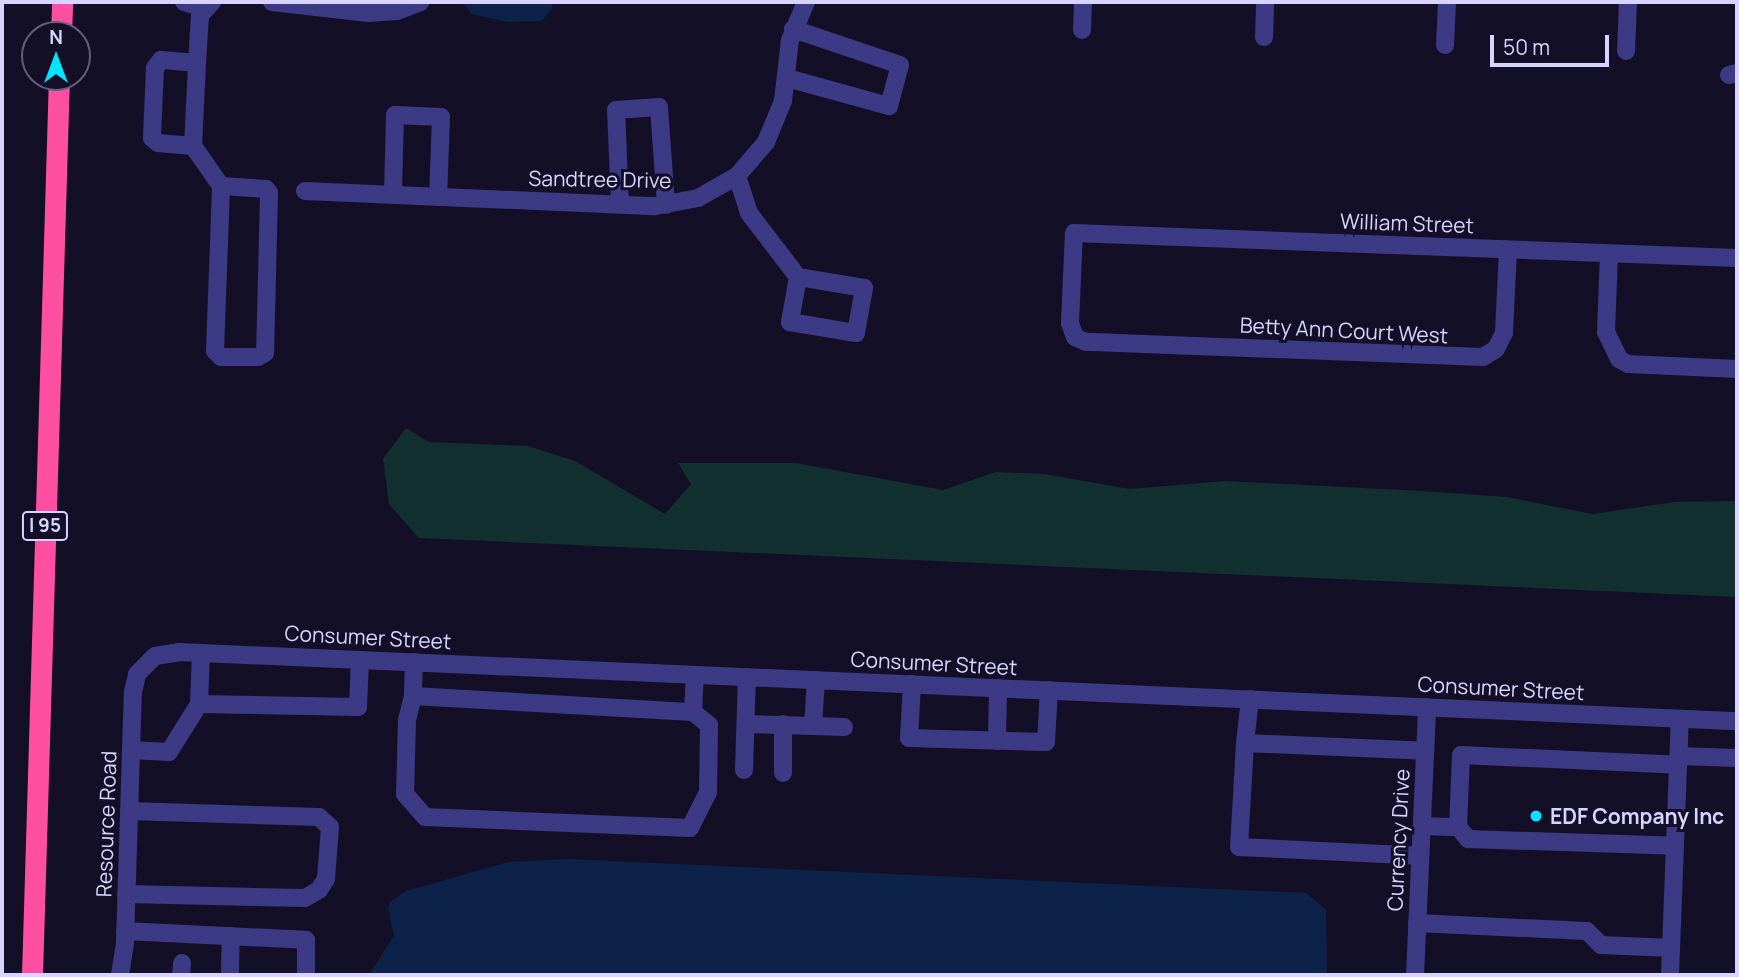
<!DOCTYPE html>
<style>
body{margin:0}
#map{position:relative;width:1739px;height:977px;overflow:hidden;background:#130f26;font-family:Manrope,sans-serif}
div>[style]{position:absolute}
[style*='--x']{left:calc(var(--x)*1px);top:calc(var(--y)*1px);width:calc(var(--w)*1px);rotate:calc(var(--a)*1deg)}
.green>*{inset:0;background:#12302f}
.water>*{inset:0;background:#0c2248}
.minor>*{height:18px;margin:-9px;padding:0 9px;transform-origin:9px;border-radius:9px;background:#3d3a85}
.highway>*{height:21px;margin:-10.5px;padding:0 10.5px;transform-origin:10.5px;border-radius:10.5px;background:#ff4fa3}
.dots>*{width:19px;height:19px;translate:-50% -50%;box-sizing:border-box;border:4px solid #130f26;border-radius:50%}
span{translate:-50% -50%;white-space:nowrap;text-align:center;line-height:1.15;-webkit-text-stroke:6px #130f26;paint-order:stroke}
.shield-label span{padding:2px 5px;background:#130f26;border:2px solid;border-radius:5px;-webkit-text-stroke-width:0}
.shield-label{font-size:19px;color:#d9d4ff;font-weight:700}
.street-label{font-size:21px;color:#d9d4ff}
.poi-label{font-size:21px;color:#d9d4ff;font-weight:700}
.left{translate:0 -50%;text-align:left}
.frame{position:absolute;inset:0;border:4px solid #d9d4ff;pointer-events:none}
.north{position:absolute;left:21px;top:21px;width:70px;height:70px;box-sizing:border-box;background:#130f26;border:2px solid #625e7d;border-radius:50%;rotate:0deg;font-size:19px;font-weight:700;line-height:28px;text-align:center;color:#d9d4ff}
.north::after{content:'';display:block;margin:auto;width:24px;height:32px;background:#00e5ff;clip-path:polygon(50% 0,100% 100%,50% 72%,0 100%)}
.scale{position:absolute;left:1490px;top:35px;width:119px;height:32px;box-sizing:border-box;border:4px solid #d9d4ff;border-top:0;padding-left:9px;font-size:21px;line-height:24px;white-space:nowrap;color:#d9d4ff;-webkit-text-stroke:5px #130f26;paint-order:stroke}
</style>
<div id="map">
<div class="green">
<i style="clip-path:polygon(406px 428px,429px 442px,528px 446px,575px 461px,665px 514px,691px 484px,678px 463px,796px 463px,943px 490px,996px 472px,1044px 474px,1130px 489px,1225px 481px,1422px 491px,1507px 497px,1592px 514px,1675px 502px,1737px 501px,1737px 597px,419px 538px,389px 504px,383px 459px)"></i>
</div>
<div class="water">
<i style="clip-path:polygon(463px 2px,552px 2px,552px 9px,542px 21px,508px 22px,471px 14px)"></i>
<i style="clip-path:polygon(568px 859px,1306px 893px,1326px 910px,1327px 975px,369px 975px,394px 935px,388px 909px,391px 901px,406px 891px,508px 862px)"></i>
</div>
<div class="minor">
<i style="--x:184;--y:2;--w:22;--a:18"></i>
<i style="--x:272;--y:2;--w:97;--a:6.5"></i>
<i style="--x:368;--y:13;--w:29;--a:-4"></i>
<i style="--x:397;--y:11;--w:25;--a:-21"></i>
<i style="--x:1082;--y:30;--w:28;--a:-88"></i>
<i style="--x:1264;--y:37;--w:35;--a:-88"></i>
<i style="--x:1445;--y:45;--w:43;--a:-87.3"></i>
<i style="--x:1626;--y:51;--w:49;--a:-87.7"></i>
<i style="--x:197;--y:63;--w:48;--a:-86.4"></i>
<i style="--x:200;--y:15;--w:18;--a:-47"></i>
<i style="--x:1729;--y:75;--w:8;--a:-14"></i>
<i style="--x:787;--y:78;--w:106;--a:15.4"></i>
<i style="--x:889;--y:106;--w:42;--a:-75"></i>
<i style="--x:900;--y:65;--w:113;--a:-161.4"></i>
<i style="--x:193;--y:146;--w:83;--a:-87.2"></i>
<i style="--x:197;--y:63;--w:36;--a:-175"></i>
<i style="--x:161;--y:60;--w:10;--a:127"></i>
<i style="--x:155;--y:68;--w:70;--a:92.5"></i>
<i style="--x:152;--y:138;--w:8;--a:40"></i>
<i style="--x:158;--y:143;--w:35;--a:5"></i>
<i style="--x:193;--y:146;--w:49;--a:55"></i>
<i style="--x:221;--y:186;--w:45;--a:3.8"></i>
<i style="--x:266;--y:189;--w:5;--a:53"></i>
<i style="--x:269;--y:193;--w:160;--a:91.4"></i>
<i style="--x:265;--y:353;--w:8;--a:150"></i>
<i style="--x:258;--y:357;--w:37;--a:180"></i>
<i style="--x:221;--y:357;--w:8;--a:-135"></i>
<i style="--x:215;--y:351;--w:165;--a:-87.9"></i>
<i style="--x:737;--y:176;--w:39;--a:72"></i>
<i style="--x:749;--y:213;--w:81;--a:52.6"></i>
<i style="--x:798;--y:277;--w:46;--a:100.1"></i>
<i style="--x:790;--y:322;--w:67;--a:9.5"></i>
<i style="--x:856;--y:333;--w:46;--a:-79.9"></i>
<i style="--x:864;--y:288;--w:67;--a:-170.5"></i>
<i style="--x:305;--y:191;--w:350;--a:2.5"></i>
<i style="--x:655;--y:206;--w:44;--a:-10.5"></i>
<i style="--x:698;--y:198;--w:45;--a:-29.4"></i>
<i style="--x:737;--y:176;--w:45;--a:-49.5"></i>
<i style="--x:766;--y:142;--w:44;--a:-67.5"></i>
<i style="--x:783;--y:101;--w:61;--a:-83.5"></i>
<i style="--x:790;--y:40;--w:41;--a:-67.2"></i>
<i style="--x:393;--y:195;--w:80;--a:-88.6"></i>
<i style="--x:395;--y:115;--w:46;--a:2.5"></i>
<i style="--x:441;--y:117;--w:80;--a:92.1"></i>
<i style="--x:620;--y:204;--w:94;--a:-92.4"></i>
<i style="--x:616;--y:110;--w:43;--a:-4"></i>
<i style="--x:659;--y:107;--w:98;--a:85.9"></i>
<i style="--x:1508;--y:250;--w:83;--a:92.8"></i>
<i style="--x:1504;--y:333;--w:18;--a:117"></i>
<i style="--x:1496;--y:349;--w:15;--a:148"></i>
<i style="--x:1483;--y:357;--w:397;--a:-177.8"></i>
<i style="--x:1086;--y:342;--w:12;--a:-156"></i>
<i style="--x:1075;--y:337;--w:15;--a:-110"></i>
<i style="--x:1070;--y:323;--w:90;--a:-87.5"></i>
<i style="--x:1074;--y:233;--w:663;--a:2.16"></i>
<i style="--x:1609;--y:254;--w:78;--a:92.2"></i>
<i style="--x:1606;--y:332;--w:30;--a:64"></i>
<i style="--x:1619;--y:359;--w:10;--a:29"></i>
<i style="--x:1628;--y:364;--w:109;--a:2.6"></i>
<i style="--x:414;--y:662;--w:34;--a:92"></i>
<i style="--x:413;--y:696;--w:280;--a:3.3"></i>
<i style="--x:693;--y:712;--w:37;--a:-87"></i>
<i style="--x:912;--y:684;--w:54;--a:93.2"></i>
<i style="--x:909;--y:738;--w:137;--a:1.7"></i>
<i style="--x:1046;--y:742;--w:52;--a:-86.7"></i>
<i style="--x:413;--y:696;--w:25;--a:104"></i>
<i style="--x:407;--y:720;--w:74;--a:91.5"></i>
<i style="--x:405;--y:794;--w:30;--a:49"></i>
<i style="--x:425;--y:817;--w:265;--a:2.4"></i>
<i style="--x:690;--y:828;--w:40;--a:-63.4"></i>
<i style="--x:708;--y:792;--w:67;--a:-89.1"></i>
<i style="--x:709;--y:725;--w:21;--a:-141"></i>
<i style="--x:1250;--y:699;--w:44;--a:96.5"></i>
<i style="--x:1245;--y:743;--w:180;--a:2.5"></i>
<i style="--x:199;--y:704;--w:51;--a:-87.8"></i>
<i style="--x:746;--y:724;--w:67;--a:1.7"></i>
<i style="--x:813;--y:726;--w:46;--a:-86.3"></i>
<i style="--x:813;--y:726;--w:31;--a:2"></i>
<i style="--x:997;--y:741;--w:53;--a:-88.9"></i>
<i style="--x:1245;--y:743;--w:104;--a:93.3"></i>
<i style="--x:1239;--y:847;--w:181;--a:2.8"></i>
<i style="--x:131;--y:750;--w:38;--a:3"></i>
<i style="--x:169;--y:752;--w:57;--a:-58"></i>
<i style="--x:199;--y:704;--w:159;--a:1.1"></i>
<i style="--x:358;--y:707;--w:47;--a:-87.6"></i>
<i style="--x:1679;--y:756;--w:58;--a:2"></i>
<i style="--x:744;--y:770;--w:93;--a:-88.2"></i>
<i style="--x:783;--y:773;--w:49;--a:-90"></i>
<i style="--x:1422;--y:826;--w:36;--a:2"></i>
<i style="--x:1458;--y:827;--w:72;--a:-87.6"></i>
<i style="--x:1461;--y:755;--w:217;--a:2.6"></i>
<i style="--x:1458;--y:827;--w:16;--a:50"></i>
<i style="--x:1468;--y:839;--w:207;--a:1.9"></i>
<i style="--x:126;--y:894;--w:179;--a:1.3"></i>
<i style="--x:305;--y:898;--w:16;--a:-30"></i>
<i style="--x:319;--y:890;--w:13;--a:-58"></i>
<i style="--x:326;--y:879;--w:52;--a:-85.6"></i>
<i style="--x:330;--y:827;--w:15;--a:-138"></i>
<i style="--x:319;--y:817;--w:190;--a:-178.2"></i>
<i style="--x:1417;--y:923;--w:170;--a:2.7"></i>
<i style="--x:1587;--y:931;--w:20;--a:45"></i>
<i style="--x:1601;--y:945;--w:70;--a:2.5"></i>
<i style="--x:125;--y:931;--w:181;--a:2.8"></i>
<i style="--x:306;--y:940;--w:35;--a:90"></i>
<i style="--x:120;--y:975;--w:33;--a:-81"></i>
<i style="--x:125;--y:942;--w:250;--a:-88.2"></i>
<i style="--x:133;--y:692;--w:18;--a:-77"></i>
<i style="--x:137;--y:674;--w:25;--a:-45"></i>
<i style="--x:155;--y:656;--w:24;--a:-9"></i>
<i style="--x:179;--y:652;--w:1560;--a:2.54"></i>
<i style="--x:181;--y:975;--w:12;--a:-85"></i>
<i style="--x:230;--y:975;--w:39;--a:-89"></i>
<i style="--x:1415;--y:975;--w:268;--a:-87.4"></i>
<i style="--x:1670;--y:975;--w:256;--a:-87.8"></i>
</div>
<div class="highway">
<i style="--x:61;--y:35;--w:33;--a:-88"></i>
<i style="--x:32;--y:975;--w:898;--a:-88.28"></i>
</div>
<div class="dots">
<i style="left:1536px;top:816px;background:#00e5ff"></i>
</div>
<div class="shield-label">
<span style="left:45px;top:526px">I 95</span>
</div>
<div class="street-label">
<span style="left:600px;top:179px;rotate:1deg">Sandtree Drive</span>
<span style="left:1407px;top:223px;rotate:2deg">William Street</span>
<span style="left:1344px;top:330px;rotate:3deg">Betty Ann Court West</span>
<span style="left:368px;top:637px;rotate:3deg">Consumer Street</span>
<span style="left:934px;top:663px;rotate:3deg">Consumer Street</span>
<span style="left:1501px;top:688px;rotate:3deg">Consumer Street</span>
<span style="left:106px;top:824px;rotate:-88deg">Resource Road</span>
<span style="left:1398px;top:840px;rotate:-87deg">Currency Drive</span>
</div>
<div class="poi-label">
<span class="left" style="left:1550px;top:816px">EDF Company Inc</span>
</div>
<div class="frame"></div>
<div class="north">N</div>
<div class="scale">50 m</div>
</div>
